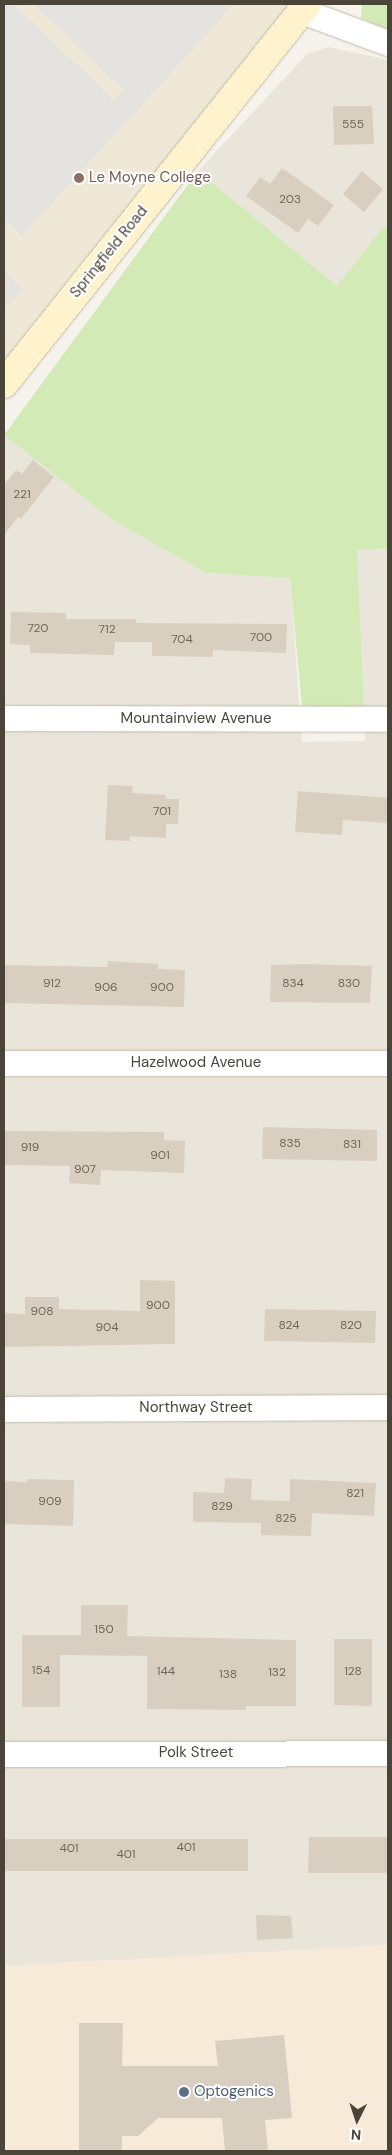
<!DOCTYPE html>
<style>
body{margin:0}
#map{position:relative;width:392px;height:2155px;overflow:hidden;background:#f6f3ec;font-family:"DM Sans",sans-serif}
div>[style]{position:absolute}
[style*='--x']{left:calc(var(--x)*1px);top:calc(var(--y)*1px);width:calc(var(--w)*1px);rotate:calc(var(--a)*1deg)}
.residential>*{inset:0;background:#eae5da}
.commercial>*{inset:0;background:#f7ead8}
.education>*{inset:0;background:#efe8d6}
.green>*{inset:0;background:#d2eab5}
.parking>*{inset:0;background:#e5e3e0}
.building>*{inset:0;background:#d8cfc1}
.roads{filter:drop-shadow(0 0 1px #c2bbae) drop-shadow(0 0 1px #c2bbae)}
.street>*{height:25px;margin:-12.5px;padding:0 12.5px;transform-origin:12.5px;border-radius:12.5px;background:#fff}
.secondary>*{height:28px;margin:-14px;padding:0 14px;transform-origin:14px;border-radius:14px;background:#fff3cd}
.dots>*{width:14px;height:14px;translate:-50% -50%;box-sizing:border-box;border:2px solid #fff;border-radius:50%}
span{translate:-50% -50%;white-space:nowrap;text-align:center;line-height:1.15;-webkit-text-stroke:4px #fff;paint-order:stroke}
.number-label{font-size:12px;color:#6e675b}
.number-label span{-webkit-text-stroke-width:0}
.education-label{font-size:15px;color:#785e54}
.left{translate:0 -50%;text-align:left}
.street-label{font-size:15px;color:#4b4439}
.service-label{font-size:15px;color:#4e5e75}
.frame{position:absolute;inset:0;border:5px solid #4b4439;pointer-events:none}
.north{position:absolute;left:332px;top:2095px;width:50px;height:50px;-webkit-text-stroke:4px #fff;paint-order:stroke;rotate:184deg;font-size:14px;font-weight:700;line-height:20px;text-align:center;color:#4b4439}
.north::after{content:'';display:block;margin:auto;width:18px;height:22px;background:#4b4439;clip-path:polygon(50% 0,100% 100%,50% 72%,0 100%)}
</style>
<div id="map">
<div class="residential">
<i style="clip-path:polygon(329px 47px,388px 60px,388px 228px,383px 227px,337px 286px,198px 171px,307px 54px)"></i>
<i style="clip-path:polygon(4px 435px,111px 519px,206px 573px,290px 578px,302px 742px,365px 741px,357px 550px,388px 549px,388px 1945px,4px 1966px)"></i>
</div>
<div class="commercial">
<i style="clip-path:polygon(388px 1945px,388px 2151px,4px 2151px,4px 1966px)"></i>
</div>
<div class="education">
<i style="clip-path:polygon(4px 4px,290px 4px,4px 370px)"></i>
</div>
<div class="green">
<i style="clip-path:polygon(362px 4px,388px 4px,388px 30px,361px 18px)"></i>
<i style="clip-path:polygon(198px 171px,337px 286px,383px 227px,388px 228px,388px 549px,357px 550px,364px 708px,302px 707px,290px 578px,206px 573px,111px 519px,4px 435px)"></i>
</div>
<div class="parking">
<i style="clip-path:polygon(4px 4px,13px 4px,114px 100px,124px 90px,33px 4px,234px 4px,22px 236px,4px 219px)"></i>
<i style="clip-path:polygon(4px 270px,23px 289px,4px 309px)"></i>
</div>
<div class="building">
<i style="clip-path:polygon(333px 106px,372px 106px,374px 144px,334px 145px)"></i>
<i style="clip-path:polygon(282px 168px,334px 205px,318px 226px,308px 219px,298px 233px,246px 196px,260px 177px,270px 184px)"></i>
<i style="clip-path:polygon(362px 171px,383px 189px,364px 212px,343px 194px)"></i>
<i style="clip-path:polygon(33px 460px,54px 477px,21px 519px,18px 517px,4px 535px,4px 485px,16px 470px,22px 474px)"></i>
<i style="clip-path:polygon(11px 612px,66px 613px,66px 619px,136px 619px,136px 623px,287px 624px,286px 653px,213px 650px,213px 657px,152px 656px,152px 642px,115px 642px,114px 655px,30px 653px,30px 645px,10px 644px)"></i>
<i style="clip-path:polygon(108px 785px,133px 786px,132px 793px,166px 795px,165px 799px,179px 799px,178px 824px,166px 824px,166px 838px,130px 836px,130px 841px,105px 840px)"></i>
<i style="clip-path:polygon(298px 791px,388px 798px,388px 823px,343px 820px,342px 835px,295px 832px)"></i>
<i style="clip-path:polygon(108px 961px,158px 964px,158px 969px,185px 970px,184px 1007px,4px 1003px,4px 965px,107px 967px)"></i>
<i style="clip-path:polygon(304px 964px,372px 966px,370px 1003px,270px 1002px,271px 965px)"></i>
<i style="clip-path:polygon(263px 1127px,377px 1130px,377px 1161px,262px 1159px)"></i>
<i style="clip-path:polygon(4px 1131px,164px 1132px,164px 1140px,185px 1141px,184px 1173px,101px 1170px,100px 1185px,69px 1183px,70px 1166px,4px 1165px)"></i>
<i style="clip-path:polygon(140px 1280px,175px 1281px,175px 1344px,4px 1347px,4px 1313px,25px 1314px,25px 1297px,59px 1297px,59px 1309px,140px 1311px)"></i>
<i style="clip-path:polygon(265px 1309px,376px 1311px,375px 1343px,264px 1341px)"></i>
<i style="clip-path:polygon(225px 1478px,252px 1479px,251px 1500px,290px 1501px,290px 1479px,376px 1483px,374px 1516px,312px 1513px,311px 1536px,261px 1535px,261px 1523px,193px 1522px,193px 1492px,224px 1493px)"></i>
<i style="clip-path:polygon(27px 1479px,74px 1480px,73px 1526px,4px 1524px,4px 1481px,27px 1482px)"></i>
<i style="clip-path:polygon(81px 1605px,128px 1605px,127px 1636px,296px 1640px,296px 1706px,246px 1706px,246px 1710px,147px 1709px,147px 1656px,60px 1655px,60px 1707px,22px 1707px,22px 1635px,81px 1635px)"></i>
<i style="clip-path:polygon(334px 1639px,372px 1639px,372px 1706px,334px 1705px)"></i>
<i style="clip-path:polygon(309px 1837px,388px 1837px,388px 1873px,308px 1873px)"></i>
<i style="clip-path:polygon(4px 1839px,248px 1839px,248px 1871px,4px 1871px)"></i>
<i style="clip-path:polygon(256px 1915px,291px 1916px,293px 1938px,257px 1940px)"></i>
<i style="clip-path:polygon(79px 2023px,123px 2023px,122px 2066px,218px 2066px,215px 2041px,284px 2035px,292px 2118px,265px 2120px,268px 2151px,225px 2151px,222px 2118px,158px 2118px,138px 2136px,122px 2136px,122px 2151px,79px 2151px)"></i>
</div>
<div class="roads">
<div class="street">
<i style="--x:302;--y:11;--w:92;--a:20.4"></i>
<i style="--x:4;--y:718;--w:384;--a:0.1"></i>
<i style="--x:4;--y:1063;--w:384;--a:0"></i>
<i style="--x:4;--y:1409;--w:384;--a:-0.3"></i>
<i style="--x:4;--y:1754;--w:384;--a:-0.1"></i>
</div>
<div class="secondary">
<i style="--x:4;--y:384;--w:486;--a:-51.4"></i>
</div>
</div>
<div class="dots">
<i style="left:79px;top:178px;background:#8d6e63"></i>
<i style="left:184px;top:2092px;background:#5c6f8a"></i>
</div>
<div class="number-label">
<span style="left:353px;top:125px">555</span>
<span style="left:290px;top:200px">203</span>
<span style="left:22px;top:495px">221</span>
<span style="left:38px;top:629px">720</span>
<span style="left:107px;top:630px">712</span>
<span style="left:261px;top:638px">700</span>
<span style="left:182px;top:640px">704</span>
<span style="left:162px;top:812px">701</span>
<span style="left:52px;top:984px">912</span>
<span style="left:293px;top:984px">834</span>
<span style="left:349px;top:984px">830</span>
<span style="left:106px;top:988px">906</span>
<span style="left:162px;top:988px">900</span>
<span style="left:290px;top:1144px">835</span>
<span style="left:352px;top:1145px">831</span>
<span style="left:30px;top:1148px">919</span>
<span style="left:160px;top:1156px">901</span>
<span style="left:85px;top:1170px">907</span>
<span style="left:158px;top:1306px">900</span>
<span style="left:42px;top:1312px">908</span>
<span style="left:289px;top:1326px">824</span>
<span style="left:351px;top:1326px">820</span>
<span style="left:107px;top:1328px">904</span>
<span style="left:355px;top:1494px">821</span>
<span style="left:50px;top:1502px">909</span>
<span style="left:222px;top:1507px">829</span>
<span style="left:286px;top:1519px">825</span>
<span style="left:104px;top:1630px">150</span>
<span style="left:41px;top:1671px">154</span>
<span style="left:166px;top:1672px">144</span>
<span style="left:353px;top:1672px">128</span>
<span style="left:277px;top:1673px">132</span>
<span style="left:228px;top:1675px">138</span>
<span style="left:186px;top:1848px">401</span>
<span style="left:69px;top:1849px">401</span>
<span style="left:126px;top:1855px">401</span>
</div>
<div class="education-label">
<span class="left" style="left:89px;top:178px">Le Moyne College</span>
</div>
<div class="street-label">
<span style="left:109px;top:252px;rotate:-51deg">Springfield Road</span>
<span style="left:196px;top:719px">Mountainview Avenue</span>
<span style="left:196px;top:1063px">Hazelwood Avenue</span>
<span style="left:196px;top:1408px">Northway Street</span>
<span style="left:196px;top:1753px">Polk Street</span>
</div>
<div class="service-label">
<span class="left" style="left:194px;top:2092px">Optogenics</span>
</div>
<div class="frame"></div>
<div class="north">N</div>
</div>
